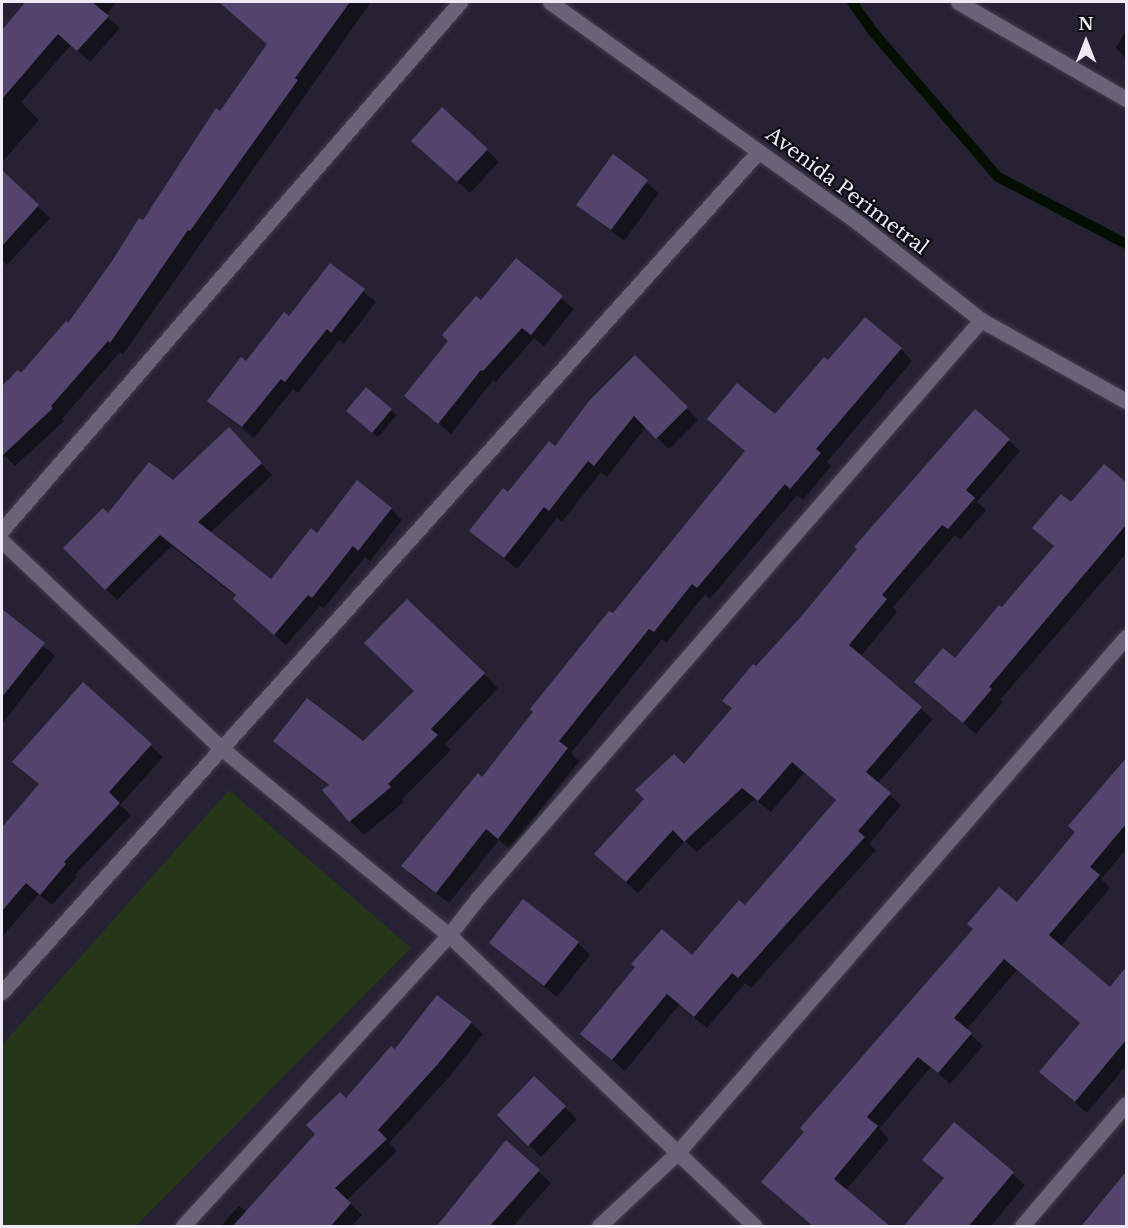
<!DOCTYPE html>
<style>
body{margin:0}
#map{position:relative;width:1128px;height:1228px;overflow:hidden;background:#272233;font-family:"Libre Baskerville",serif}
div>[style]{position:absolute}
[style*='--x']{left:calc(var(--x)*1px);top:calc(var(--y)*1px);width:calc(var(--w)*1px);rotate:calc(var(--a)*1deg)}
.green>*{inset:0;background:#263619}
.shadow>*{inset:0;background:#0007}
.stream>*{height:10px;margin:-5px;padding:0 5px;transform-origin:5px;border-radius:5px;background:#030f00}
.building>*{inset:0;background:#52446d}
.roads{filter:drop-shadow(0 0 2px #433e4e) drop-shadow(0 0 2px #433e4e)}
.street>*{height:15px;margin:-7.5px;padding:0 7.5px;transform-origin:7.5px;border-radius:7.5px;background:#696377}
span{translate:-50% -50%;white-space:nowrap;text-align:center;line-height:1.15;-webkit-text-stroke:4.5px #0f0d14;paint-order:stroke}
.street-label{font-size:20px;color:#eeebf6}
.frame{position:absolute;inset:0;border:3px solid #eeebf6;pointer-events:none}
.north{position:absolute;left:1056px;top:12px;width:60px;height:60px;-webkit-text-stroke:4px #0f0d14;paint-order:stroke;rotate:0deg;font-size:16px;font-weight:700;line-height:24px;text-align:center;color:#eeebf6}
.north::after{content:'';display:block;margin:auto;width:21px;height:27px;background:#eeebf6;clip-path:polygon(50% 0,100% 100%,50% 72%,0 100%)}
</style>
<div id="map">
<div class="green">
<i style="clip-path:polygon(229px 790px,411px 948px,136px 1226px,2px 1226px,2px 1045px)"></i>
</div>
<div class="shadow">
<i style="clip-path:polygon(21px 2px,116px 2px,106px 16px,120px 28px,90px 62px,71px 45px,21px 102px,39px 120px,2px 162px,2px 31px,25px 5px)"></i>
<i style="clip-path:polygon(221px 2px,371px 2px,123px 354px,120px 352px,62px 419px,64px 421px,15px 466px,5px 456px,2px 459px,2px 388px,18px 372px,21px 375px,68px 325px,268px 44px)"></i>
<i style="clip-path:polygon(1126px 30px,1126px 59px,1116px 48px)"></i>
<i style="clip-path:polygon(487px 150px,499px 162px,470px 193px,425px 152px)"></i>
<i style="clip-path:polygon(614px 156px,659px 193px,624px 241px,578px 205px)"></i>
<i style="clip-path:polygon(2px 172px,50px 218px,7px 265px,2px 261px)"></i>
<i style="clip-path:polygon(516px 260px,574px 309px,544px 346px,534px 338px,496px 382px,493px 380px,451px 434px,406px 396px)"></i>
<i style="clip-path:polygon(331px 265px,376px 302px,344px 344px,339px 340px,298px 393px,293px 389px,254px 438px,209px 401px,289px 318px)"></i>
<i style="clip-path:polygon(901px 349px,912px 361px,827px 462px,831px 466px,803px 500px,797px 495px,710px 599px,705px 594px,666px 643px,662px 639px,571px 753px,579px 761px,510px 849px,499px 840px,449px 903px,415px 878px,403px 866px,483px 779px,775px 416px,828px 362px)"></i>
<i style="clip-path:polygon(635px 357px,698px 420px,669px 449px,646px 427px,607px 477px,601px 472px,562px 522px,557px 518px,517px 569px,471px 531px,555px 448px)"></i>
<i style="clip-path:polygon(391px 410px,397px 415px,378px 437px,353px 417px)"></i>
<i style="clip-path:polygon(1009px 440px,1020px 451px,977px 502px,986px 510px,960px 540px,955px 535px,893px 607px,897px 612px,860px 657px,933px 719px,877px 784px,901px 805px,869px 844px,876px 850px,751px 988px,745px 983px,707px 1028px,679px 1005px,625px 1071px,582px 1034px,693px 957px,745px 907px,838px 801px,804px 773px,771px 812px,755px 799px,697px 852px,685px 841px,638px 893px,608px 866px,684px 766px,733px 709px,724px 700px)"></i>
<i style="clip-path:polygon(240px 441px,272px 475px,210px 533px,271px 581px,317px 535px,391px 509px,402px 520px,370px 561px,365px 557px,324px 608px,320px 606px,286px 645px,246px 610px,235px 599px,237px 597px,172px 546px,117px 600px,65px 548px,108px 515px,173px 482px)"></i>
<i style="clip-path:polygon(1105px 466px,1126px 484px,1126px 554px,1000px 700px,1003px 702px,976px 734px,916px 682px,955px 660px,1002px 610px,1055px 547px,1046px 539px)"></i>
<i style="clip-path:polygon(10px 617px,55px 656px,2px 724px,2px 629px)"></i>
<i style="clip-path:polygon(484px 674px,498px 688px,445px 744px,451px 750px,402px 799px,404px 802px,364px 835px,350px 821px,329px 786px,275px 741px,363px 743px,416px 691px)"></i>
<i style="clip-path:polygon(83px 685px,163px 757px,120px 805px,131px 815px,75px 875px,77px 877px,52px 905px,39px 894px,2px 937px,2px 829px,40px 785px,26px 773px)"></i>
<i style="clip-path:polygon(1126px 757px,1126px 850px,1101px 879px,1110px 888px,1060px 947px,1110px 989px,1126px 981px,1126px 1066px,1087px 1113px,1053px 1084px,1041px 1072px,1082px 1024px,1017px 970px,966px 1030px,983px 1046px,950px 1084px,931px 1067px,879px 1129px,889px 1139px,846px 1190px,775px 1194px,1077px 833px,1070px 826px)"></i>
<i style="clip-path:polygon(491px 943px,578px 943px,590px 955px,557px 997px)"></i>
<i style="clip-path:polygon(471px 1023px,483px 1034px,450px 1076px,389px 1143px,397px 1151px,347px 1200px,362px 1215px,352px 1226px,221px 1226px,239px 1206px,247px 1212px,346px 1100px,395px 1051px)"></i>
<i style="clip-path:polygon(534px 1078px,577px 1119px,541px 1157px,499px 1115px)"></i>
<i style="clip-path:polygon(954px 1124px,1025px 1185px,991px 1226px,905px 1226px,945px 1179px,924px 1160px)"></i>
<i style="clip-path:polygon(507px 1143px,551px 1183px,513px 1226px,437px 1226px)"></i>
<i style="clip-path:polygon(1126px 1174px,1126px 1226px,1079px 1226px)"></i>
</div>
<div class="stream">
<i style="--x:852;--y:2;--w:38;--a:55"></i>
<i style="--x:874;--y:33;--w:190;--a:49.3"></i>
<i style="--x:998;--y:177;--w:144;--a:27.6"></i>
</div>
<div class="building">
<i style="clip-path:polygon(21px 2px,92px 2px,109px 16px,77px 51px,58px 34px,2px 99px,2px 30px,24px 4px)"></i>
<i style="clip-path:polygon(219px 2px,350px 2px,295px 78px,298px 80px,190px 231px,188px 230px,110px 343px,108px 341px,51px 406px,53px 408px,2px 456px,2px 386px,18px 370px,21px 373px,66px 321px,68px 323px,112px 261px,139px 218px,143px 220px,216px 108px,220px 111px,267px 44px)"></i>
<i style="clip-path:polygon(442px 107px,488px 149px,457px 182px,411px 141px)"></i>
<i style="clip-path:polygon(613px 154px,648px 180px,611px 230px,576px 205px)"></i>
<i style="clip-path:polygon(2px 170px,39px 205px,2px 246px)"></i>
<i style="clip-path:polygon(516px 258px,563px 296px,531px 335px,522px 328px,483px 371px,481px 370px,438px 424px,404px 396px,448px 341px,442px 335px,476px 296px,481px 300px)"></i>
<i style="clip-path:polygon(330px 263px,365px 289px,331px 333px,327px 329px,285px 382px,281px 379px,242px 427px,207px 401px,241px 357px,246px 361px,284px 312px,289px 316px)"></i>
<i style="clip-path:polygon(865px 317px,902px 348px,816px 449px,821px 453px,790px 489px,785px 484px,697px 588px,692px 584px,654px 632px,649px 629px,559px 741px,568px 748px,498px 839px,486px 829px,436px 893px,401px 866px,478px 773px,482px 777px,533px 712px,530px 709px,609px 611px,613px 613px,745px 451px,707px 419px,737px 383px,775px 414px,824px 357px,828px 360px)"></i>
<i style="clip-path:polygon(635px 355px,688px 407px,656px 439px,634px 416px,594px 466px,588px 461px,549px 511px,544px 507px,504px 558px,469px 531px,503px 488px,508px 492px,549px 441px,555px 446px,589px 401px)"></i>
<i style="clip-path:polygon(366px 387px,392px 409px,372px 433px,346px 411px)"></i>
<i style="clip-path:polygon(975px 409px,1010px 439px,966px 490px,975px 498px,948px 529px,942px 525px,882px 595px,887px 599px,849px 645px,922px 707px,866px 772px,891px 793px,858px 831px,865px 837px,738px 978px,732px 973px,694px 1017px,667px 994px,612px 1060px,580px 1034px,635px 967px,631px 964px,662px 929px,692px 955px,739px 900px,745px 905px,836px 800px,792px 762px,758px 801px,742px 788px,684px 842px,673px 830px,626px 882px,594px 854px,644px 799px,635px 790px,674px 754px,684px 764px,732px 708px,722px 701px,753px 664px,756px 666px,805px 612px,857px 549px,854px 547px)"></i>
<i style="clip-path:polygon(229px 427px,262px 463px,198px 522px,271px 579px,311px 528px,317px 533px,357px 480px,392px 508px,358px 551px,353px 546px,312px 598px,308px 595px,274px 635px,233px 599px,236px 595px,160px 535px,105px 590px,63px 548px,103px 508px,108px 513px,149px 462px,173px 480px)"></i>
<i style="clip-path:polygon(1104px 464px,1126px 482px,1126px 525px,989px 687px,992px 689px,963px 723px,914px 682px,943px 648px,955px 658px,999px 605px,1002px 607px,1054px 546px,1032px 528px,1061px 494px,1071px 502px)"></i>
<i style="clip-path:polygon(407px 599px,485px 673px,431px 729px,438px 735px,388px 784px,391px 787px,349px 822px,322px 790px,329px 785px,273px 741px,307px 698px,363px 741px,414px 691px,364px 643px)"></i>
<i style="clip-path:polygon(2px 609px,45px 643px,2px 697px)"></i>
<i style="clip-path:polygon(83px 682px,152px 744px,109px 792px,120px 803px,64px 862px,66px 864px,40px 895px,26px 883px,2px 911px,2px 827px,39px 784px,12px 762px)"></i>
<i style="clip-path:polygon(1126px 758px,1126px 824px,1090px 867px,1100px 875px,1049px 935px,1110px 987px,1126px 967px,1126px 1040px,1075px 1102px,1039px 1072px,1080px 1023px,1004px 959px,954px 1018px,972px 1033px,938px 1073px,918px 1057px,867px 1117px,878px 1126px,834px 1179px,891px 1227px,814px 1227px,761px 1182px,804px 1132px,800px 1128px,973px 929px,967px 924px,999px 887px,1017px 902px,1075px 832px,1068px 826px)"></i>
<i style="clip-path:polygon(523px 899px,579px 942px,544px 986px,489px 943px)"></i>
<i style="clip-path:polygon(437px 995px,472px 1022px,438px 1064px,378px 1130px,387px 1139px,335px 1188px,351px 1203px,330px 1227px,232px 1227px,315px 1134px,306px 1125px,340px 1092px,346px 1098px,391px 1046px,395px 1049px)"></i>
<i style="clip-path:polygon(534px 1076px,566px 1106px,528px 1146px,497px 1115px)"></i>
<i style="clip-path:polygon(954px 1122px,1014px 1172px,968px 1227px,903px 1227px,944px 1178px,922px 1160px)"></i>
<i style="clip-path:polygon(506px 1140px,540px 1170px,489px 1227px,436px 1227px)"></i>
<i style="clip-path:polygon(1126px 1172px,1126px 1227px,1080px 1227px)"></i>
</div>
<div class="roads">
<div class="street">
<i style="--x:550;--y:2;--w:383;--a:35.6"></i>
<i style="--x:861;--y:225;--w:153;--a:38.4"></i>
<i style="--x:981;--y:320;--w:166;--a:29.2"></i>
<i style="--x:958;--y:2;--w:194;--a:30"></i>
<i style="--x:2;--y:530;--w:699;--a:-49.06"></i>
<i style="--x:2;--y:541;--w:301;--a:43.4"></i>
<i style="--x:221;--y:748;--w:295;--a:39.4"></i>
<i style="--x:449;--y:935;--w:422;--a:43.6"></i>
<i style="--x:2;--y:992;--w:1130;--a:-48.01"></i>
<i style="--x:183;--y:1226;--w:394;--a:-47.6"></i>
<i style="--x:449;--y:935;--w:46;--a:-52.1"></i>
<i style="--x:477;--y:899;--w:768;--a:-48.96"></i>
<i style="--x:599;--y:1226;--w:108;--a:-43.1"></i>
<i style="--x:678;--y:1152;--w:683;--a:-48.98"></i>
<i style="--x:1022;--y:1226;--w:160;--a:-49.6"></i>
</div>
</div>
<div class="street-label">
<span style="left:847px;top:191px;rotate:37deg">Avenida Perimetral</span>
</div>
<div class="frame"></div>
<div class="north">N</div>
</div>
